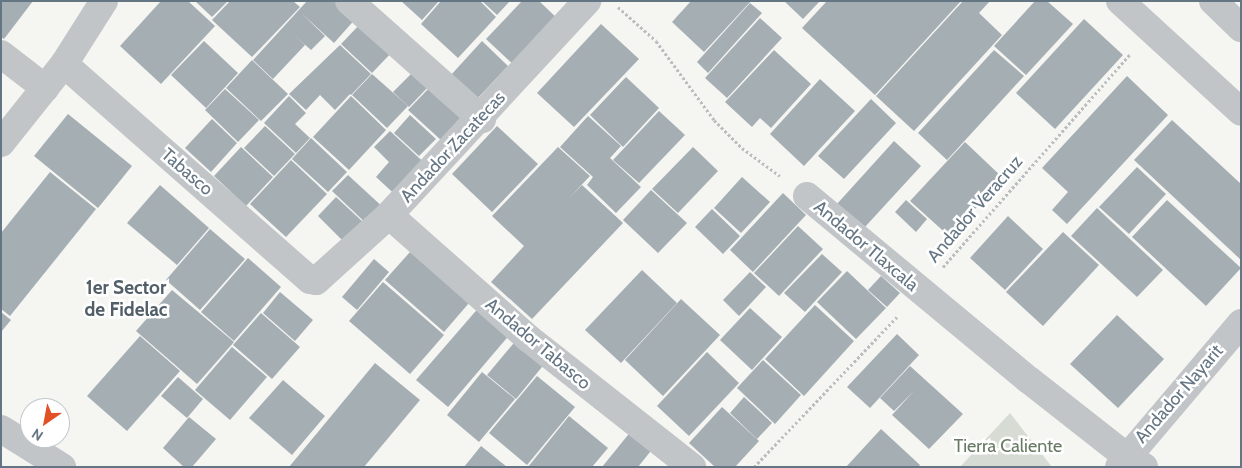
<!DOCTYPE html>
<style>
body{margin:0}
#map{position:relative;width:1242px;height:468px;overflow:hidden;background:#f5f5f2;font-family:Cabin,sans-serif}
div>[style]{position:absolute}
[style*='--x']{left:calc(var(--x)*1px);top:calc(var(--y)*1px);width:calc(var(--w)*1px);rotate:calc(var(--a)*1deg)}
.green>*{inset:0;background:#d6dcd3}
.building>*{inset:0;background:#a5aeb3}
.path>*{height:3px;margin-top:-1.5px;transform-origin:0;background:repeating-linear-gradient(90deg,#bbbdbf 0 2.5px,transparent 0 5px)}
.minor>*{height:28px;margin:-14px;padding:0 14px;transform-origin:14px;border-radius:14px;background:#c1c5c8}
span{translate:-50% -50%;white-space:nowrap;text-align:center;line-height:1.15;-webkit-text-stroke:5px #fff;paint-order:stroke}
.street-label{font-size:18px;color:#647583}
.park-label{font-size:18px;color:#687a63}
.neighbourhood-label{font-size:19px;color:#525e68;font-weight:700}
.frame{position:absolute;inset:0;border:2px solid #647583;pointer-events:none}
.north{position:absolute;left:20px;top:398px;width:50px;height:50px;box-sizing:border-box;background:#fff;border:1px solid #c1c8cd;border-radius:50%;rotate:213deg;font-size:14px;font-weight:700;line-height:20px;text-align:center;color:#647583}
.north::after{content:'';display:block;margin:auto;width:18px;height:22px;background:#e25125;clip-path:polygon(50% 0,100% 100%,50% 72%,0 100%)}
</style>
<div id="map">
<div class="green">
<i style="clip-path:polygon(1010px 413px,1052px 467px,960px 467px)"></i>
</div>
<div class="building">
<i style="clip-path:polygon(1px 1px,33px 1px,4px 39px,1px 37px)"></i>
<i style="clip-path:polygon(161px 1px,188px 1px,215px 26px,161px 84px,120px 46px)"></i>
<i style="clip-path:polygon(195px 1px,228px 1px,212px 17px)"></i>
<i style="clip-path:polygon(230px 1px,293px 1px,300px 7px,252px 57px,212px 20px)"></i>
<i style="clip-path:polygon(307px 1px,343px 1px,358px 16px,334px 43px,300px 12px,325px 36px,311px 50px,293px 34px,305px 45px,273px 79px,253px 60px)"></i>
<i style="clip-path:polygon(401px 1px,439px 1px,422px 20px)"></i>
<i style="clip-path:polygon(441px 1px,480px 1px,496px 17px,458px 58px,421px 24px)"></i>
<i style="clip-path:polygon(482px 1px,510px 1px,497px 15px)"></i>
<i style="clip-path:polygon(522px 1px,539px 1px,560px 21px,516px 67px,486px 39px)"></i>
<i style="clip-path:polygon(691px 1px,751px 1px,704px 52px,672px 22px)"></i>
<i style="clip-path:polygon(784px 1px,820px 1px,803px 19px)"></i>
<i style="clip-path:polygon(827px 1px,961px 1px,875px 95px,802px 28px)"></i>
<i style="clip-path:polygon(963px 1px,990px 1px,979px 13px,1002px 35px,914px 131px,876px 96px)"></i>
<i style="clip-path:polygon(1035px 1px,1047px 1px,1073px 24px,1026px 75px,994px 46px)"></i>
<i style="clip-path:polygon(750px 3px,762px 13px,708px 73px,697px 62px)"></i>
<i style="clip-path:polygon(760px 18px,782px 38px,727px 98px,705px 78px)"></i>
<i style="clip-path:polygon(1084px 19px,1123px 55px,1055px 129px,1016px 93px)"></i>
<i style="clip-path:polygon(363px 21px,394px 50px,372px 73px,341px 44px)"></i>
<i style="clip-path:polygon(601px 24px,639px 59px,574px 127px,537px 93px)"></i>
<i style="clip-path:polygon(204px 41px,238px 73px,206px 108px,171px 75px)"></i>
<i style="clip-path:polygon(482px 41px,508px 66px,476px 100px,450px 76px)"></i>
<i style="clip-path:polygon(340px 45px,371px 74px,351px 95px,337px 82px,350px 94px,335px 110px,320px 95px,306px 110px,289px 94px)"></i>
<i style="clip-path:polygon(774px 50px,811px 84px,771px 128px,760px 118px,752px 127px,725px 102px)"></i>
<i style="clip-path:polygon(994px 50px,1024px 76px,947px 160px,918px 133px)"></i>
<i style="clip-path:polygon(252px 60px,288px 94px,261px 121px,226px 88px)"></i>
<i style="clip-path:polygon(414px 71px,429px 86px,409px 107px,393px 92px)"></i>
<i style="clip-path:polygon(372px 74px,408px 106px,387px 128px,352px 95px)"></i>
<i style="clip-path:polygon(1127px 76px,1168px 115px,1067px 224px,1052px 210px,1068px 192px,1042px 168px)"></i>
<i style="clip-path:polygon(626px 77px,659px 108px,623px 147px,590px 115px)"></i>
<i style="clip-path:polygon(820px 79px,855px 111px,804px 166px,770px 134px)"></i>
<i style="clip-path:polygon(430px 87px,463px 119px,442px 141px,408px 110px)"></i>
<i style="clip-path:polygon(225px 89px,259px 120px,238px 142px,205px 110px)"></i>
<i style="clip-path:polygon(289px 96px,306px 113px,295px 124px,310px 138px,296px 153px,264px 123px)"></i>
<i style="clip-path:polygon(351px 96px,386px 130px,349px 170px,313px 137px)"></i>
<i style="clip-path:polygon(871px 99px,896px 123px,844px 179px,818px 156px)"></i>
<i style="clip-path:polygon(659px 111px,685px 135px,639px 183px,613px 160px)"></i>
<i style="clip-path:polygon(68px 114px,132px 166px,98px 208px,34px 156px)"></i>
<i style="clip-path:polygon(410px 115px,436px 139px,419px 156px,394px 133px)"></i>
<i style="clip-path:polygon(588px 116px,621px 146px,610px 158px,641px 187px,616px 213px,587px 185px,593px 177px,560px 147px)"></i>
<i style="clip-path:polygon(212px 119px,237px 143px,211px 172px,185px 148px)"></i>
<i style="clip-path:polygon(1172px 120px,1241px 184px,1241px 260px,1134px 160px)"></i>
<i style="clip-path:polygon(265px 126px,295px 154px,274px 176px,244px 148px)"></i>
<i style="clip-path:polygon(497px 126px,538px 164px,492px 212px,452px 174px)"></i>
<i style="clip-path:polygon(390px 131px,431px 169px,401px 200px,376px 177px,389px 162px,374px 147px)"></i>
<i style="clip-path:polygon(311px 138px,347px 172px,328px 192px,292px 159px)"></i>
<i style="clip-path:polygon(894px 141px,921px 166px,864px 228px,837px 204px)"></i>
<i style="clip-path:polygon(965px 142px,1003px 178px,950px 237px,910px 201px)"></i>
<i style="clip-path:polygon(241px 147px,273px 177px,246px 206px,214px 176px)"></i>
<i style="clip-path:polygon(558px 147px,590px 176px,569px 198px,582px 185px,623px 223px,532px 319px,491px 282px,524px 246px,492px 216px)"></i>
<i style="clip-path:polygon(693px 147px,718px 171px,678px 213px,652px 189px)"></i>
<i style="clip-path:polygon(291px 160px,327px 194px,286px 237px,250px 204px)"></i>
<i style="clip-path:polygon(1137px 167px,1166px 194px,1129px 234px,1099px 207px)"></i>
<i style="clip-path:polygon(50px 172px,96px 209px,10px 316px,1px 309px,1px 233px)"></i>
<i style="clip-path:polygon(348px 175px,386px 210px,370px 227px,332px 191px)"></i>
<i style="clip-path:polygon(742px 177px,770px 202px,741px 233px,714px 208px)"></i>
<i style="clip-path:polygon(160px 185px,209px 228px,177px 265px,127px 223px)"></i>
<i style="clip-path:polygon(651px 190px,687px 223px,658px 253px,623px 220px)"></i>
<i style="clip-path:polygon(783px 193px,806px 215px,753px 272px,730px 250px)"></i>
<i style="clip-path:polygon(336px 197px,363px 222px,344px 242px,318px 216px)"></i>
<i style="clip-path:polygon(906px 200px,927px 219px,916px 232px,895px 212px)"></i>
<i style="clip-path:polygon(1167px 200px,1241px 268px,1206px 306px,1132px 237px)"></i>
<i style="clip-path:polygon(1097px 208px,1163px 270px,1137px 297px,1071px 236px)"></i>
<i style="clip-path:polygon(712px 209px,740px 236px,723px 254px,695px 227px)"></i>
<i style="clip-path:polygon(1008px 216px,1043px 249px,1005px 290px,970px 258px)"></i>
<i style="clip-path:polygon(798px 226px,823px 249px,779px 296px,754px 273px)"></i>
<i style="clip-path:polygon(210px 229px,245px 259px,200px 310px,166px 280px)"></i>
<i style="clip-path:polygon(1063px 232px,1099px 265px,1043px 326px,1006px 292px)"></i>
<i style="clip-path:polygon(410px 252px,469px 303px,444px 332px,385px 280px)"></i>
<i style="clip-path:polygon(822px 254px,842px 272px,805px 312px,784px 293px)"></i>
<i style="clip-path:polygon(248px 258px,281px 287px,234px 341px,201px 312px)"></i>
<i style="clip-path:polygon(374px 259px,389px 272px,357px 310px,342px 297px)"></i>
<i style="clip-path:polygon(642px 270px,677px 303px,621px 363px,585px 330px)"></i>
<i style="clip-path:polygon(847px 271px,886px 308px,856px 339px,817px 302px)"></i>
<i style="clip-path:polygon(750px 272px,766px 287px,739px 316px,723px 300px)"></i>
<i style="clip-path:polygon(881px 276px,900px 293px,887px 307px,868px 290px)"></i>
<i style="clip-path:polygon(383px 282px,444px 335px,410px 374px,349px 321px)"></i>
<i style="clip-path:polygon(172px 290px,234px 342px,197px 384px,136px 331px)"></i>
<i style="clip-path:polygon(280px 292px,313px 320px,295px 341px,263px 313px)"></i>
<i style="clip-path:polygon(681px 299px,720px 335px,663px 396px,625px 360px)"></i>
<i style="clip-path:polygon(481px 305px,512px 332px,448px 407px,416px 380px)"></i>
<i style="clip-path:polygon(815px 305px,854px 341px,804px 396px,765px 359px)"></i>
<i style="clip-path:polygon(750px 308px,782px 337px,752px 370px,720px 340px)"></i>
<i style="clip-path:polygon(1px 312px,11px 320px,1px 332px)"></i>
<i style="clip-path:polygon(261px 313px,300px 347px,272px 379px,233px 345px)"></i>
<i style="clip-path:polygon(1117px 315px,1164px 359px,1118px 408px,1070px 364px)"></i>
<i style="clip-path:polygon(897px 334px,919px 355px,870px 408px,847px 387px)"></i>
<i style="clip-path:polygon(140px 336px,180px 371px,127px 431px,87px 396px)"></i>
<i style="clip-path:polygon(518px 338px,546px 362px,516px 399px,487px 375px)"></i>
<i style="clip-path:polygon(232px 347px,267px 377px,230px 420px,195px 390px)"></i>
<i style="clip-path:polygon(707px 352px,739px 383px,689px 436px,657px 406px)"></i>
<i style="clip-path:polygon(763px 360px,801px 395px,775px 424px,737px 388px)"></i>
<i style="clip-path:polygon(375px 363px,420px 400px,364px 467px,289px 467px)"></i>
<i style="clip-path:polygon(910px 366px,963px 414px,929px 449px,892px 415px,914px 391px,894px 411px,880px 398px)"></i>
<i style="clip-path:polygon(482px 372px,515px 399px,479px 442px,447px 415px)"></i>
<i style="clip-path:polygon(537px 376px,575px 407px,527px 465px,489px 433px)"></i>
<i style="clip-path:polygon(178px 377px,203px 399px,187px 418px,161px 396px)"></i>
<i style="clip-path:polygon(283px 380px,325px 416px,292px 455px,249px 418px)"></i>
<i style="clip-path:polygon(744px 397px,772px 423px,757px 439px,730px 413px)"></i>
<i style="clip-path:polygon(722px 407px,759px 441px,735px 467px,715px 467px,689px 443px)"></i>
<i style="clip-path:polygon(569px 416px,608px 448px,592px 467px,528px 467px)"></i>
<i style="clip-path:polygon(189px 417px,216px 439px,192px 467px,184px 467px,163px 448px)"></i>
<i style="clip-path:polygon(881px 429px,920px 465px,918px 467px,846px 467px)"></i>
<i style="clip-path:polygon(632px 430px,654px 447px,638px 467px,602px 467px)"></i>
<i style="clip-path:polygon(481px 446px,507px 467px,464px 467px)"></i>
</div>
<div class="path">
<i style="--x:618;--y:7;--w:51;--a:41.8"></i>
<i style="--x:656;--y:41;--w:98;--a:53.7"></i>
<i style="--x:714;--y:120;--w:40;--a:45"></i>
<i style="--x:742;--y:148;--w:47;--a:36.4"></i>
<i style="--x:943;--y:267;--w:283;--a:-48.7"></i>
<i style="--x:754;--y:467;--w:209;--a:-46.4"></i>
</div>
<div class="minor">
<i style="--x:349;--y:1;--w:178;--a:41.6"></i>
<i style="--x:1120;--y:1;--w:164;--a:42.5"></i>
<i style="--x:1213;--y:1;--w:39;--a:44"></i>
<i style="--x:1;--y:54;--w:56;--a:37.7"></i>
<i style="--x:64;--y:64;--w:327;--a:41.3"></i>
<i style="--x:310;--y:280;--w:6;--a:9"></i>
<i style="--x:316;--y:281;--w:98;--a:-42.1"></i>
<i style="--x:389;--y:215;--w:292;--a:-47.2"></i>
<i style="--x:1;--y:143;--w:101;--a:-51.4"></i>
<i style="--x:64;--y:64;--w:75;--a:-57.6"></i>
<i style="--x:807;--y:196;--w:288;--a:39.7"></i>
<i style="--x:1029;--y:380;--w:123;--a:38.1"></i>
<i style="--x:1126;--y:456;--w:21;--a:31"></i>
<i style="--x:389;--y:215;--w:186;--a:41.5"></i>
<i style="--x:528;--y:338;--w:209;--a:38.2"></i>
<i style="--x:1;--y:429;--w:72;--a:31.9"></i>
<i style="--x:1119;--y:467;--w:189;--a:-49.7"></i>
</div>
<div class="street-label">
<span style="left:453px;top:147px;rotate:-47deg">Andador Zacatecas</span>
<span style="left:187px;top:172px;rotate:41deg">Tabasco</span>
<span style="left:975px;top:209px;rotate:-49deg">Andador Veracruz</span>
<span style="left:866px;top:246px;rotate:40deg">Andador Tlaxcala</span>
<span style="left:538px;top:344px;rotate:40deg">Andador Tabasco</span>
<span style="left:1179px;top:394px;rotate:-49deg">Andador Nayarit</span>
</div>
<div class="park-label">
<span style="left:1008px;top:446px">Tierra Caliente</span>
</div>
<div class="neighbourhood-label">
<span style="left:126px;top:299px">1er Sector<br>de Fidelac</span>
</div>
<div class="frame"></div>
<div class="north">N</div>
</div>
